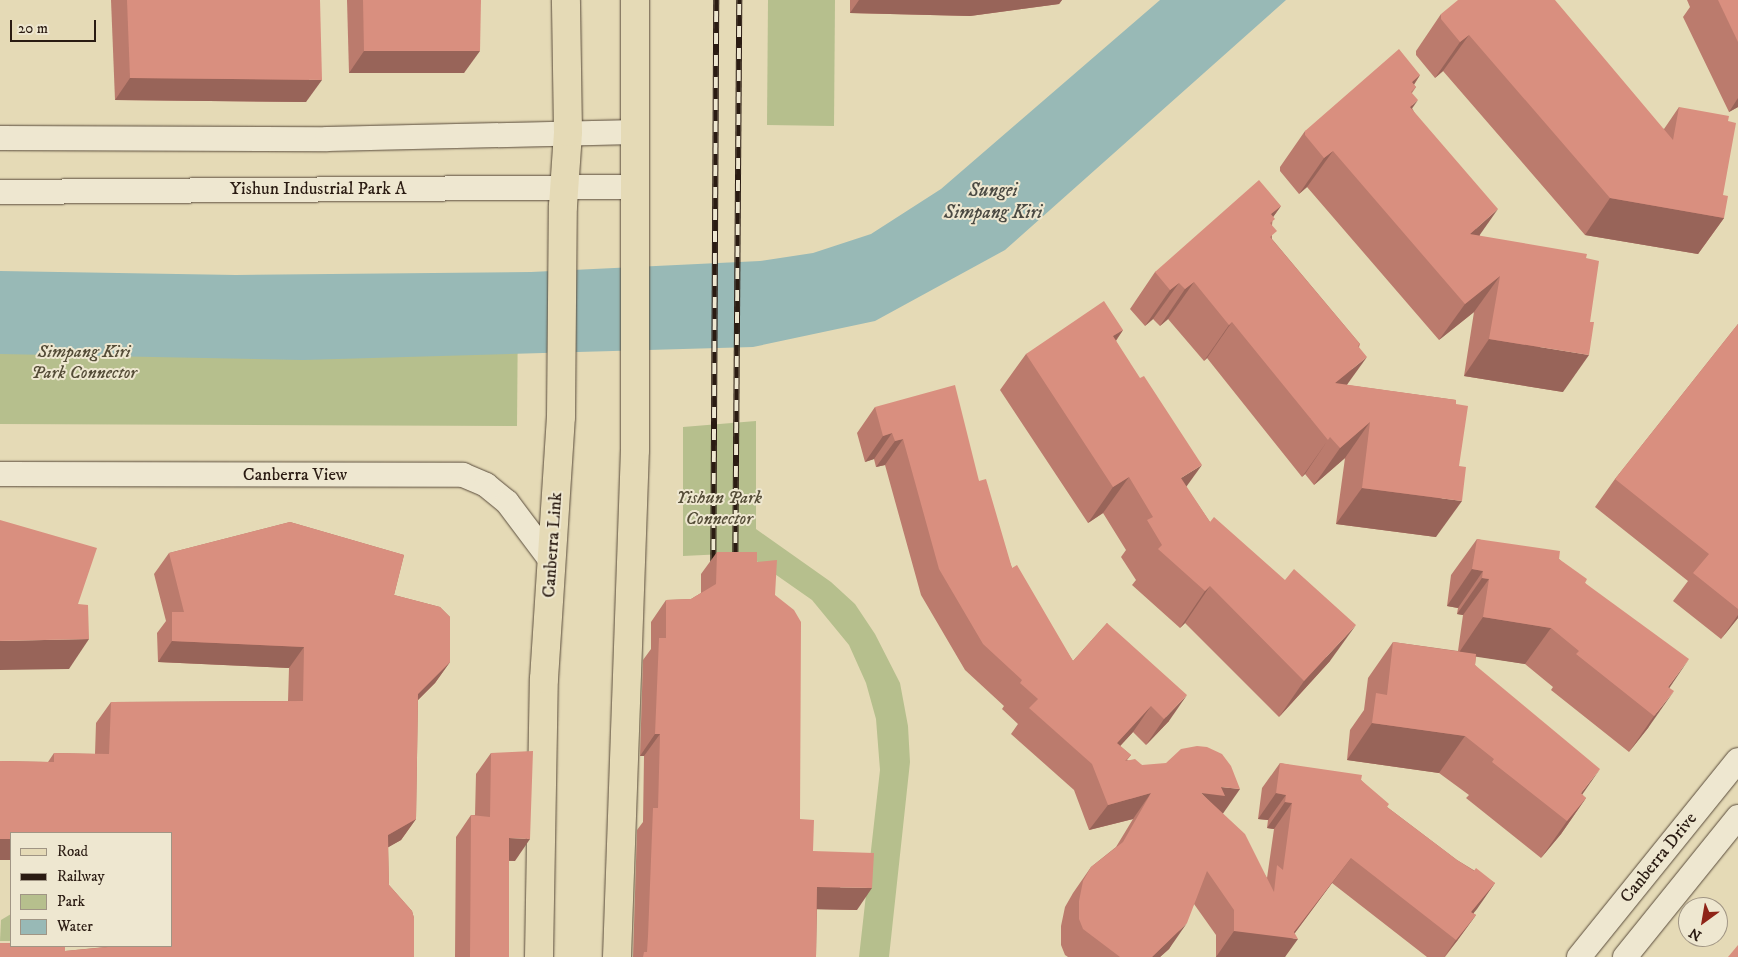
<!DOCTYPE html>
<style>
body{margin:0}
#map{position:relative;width:1738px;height:957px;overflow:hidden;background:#e5dab6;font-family:"IM FELL DW Pica",serif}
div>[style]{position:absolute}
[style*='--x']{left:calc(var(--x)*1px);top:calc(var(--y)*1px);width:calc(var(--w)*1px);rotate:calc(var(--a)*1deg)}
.green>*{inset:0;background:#b6bf8d}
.water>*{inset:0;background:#98b9b6}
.roads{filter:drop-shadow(0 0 1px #594b3b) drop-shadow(0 0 1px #594b3b)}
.street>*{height:24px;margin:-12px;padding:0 12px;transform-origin:12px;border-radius:12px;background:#eee7d0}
.primary>*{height:28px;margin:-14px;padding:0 14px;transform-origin:14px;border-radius:14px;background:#e5dab6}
.rail>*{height:5.5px;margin-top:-2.75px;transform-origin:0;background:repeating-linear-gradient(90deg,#eee7d0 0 11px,#2a1b12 0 22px);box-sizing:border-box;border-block:1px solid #2a1b12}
.wall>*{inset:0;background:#bb7b6d}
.shaded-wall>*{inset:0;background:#986459}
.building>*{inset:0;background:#d98f7f}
span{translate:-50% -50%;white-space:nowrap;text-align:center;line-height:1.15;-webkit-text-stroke:4px #eee7d0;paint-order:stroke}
.street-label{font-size:18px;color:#2a1b12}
.park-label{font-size:18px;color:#544c37;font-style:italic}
.water-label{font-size:19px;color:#4b4a43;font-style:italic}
.legend{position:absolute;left:10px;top:832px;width:162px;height:115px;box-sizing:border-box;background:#eee7d0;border:1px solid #a09584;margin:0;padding:6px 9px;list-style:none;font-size:15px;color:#2a1b12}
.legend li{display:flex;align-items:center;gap:10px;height:25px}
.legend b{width:25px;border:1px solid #a09584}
.north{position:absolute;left:1678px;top:897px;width:50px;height:50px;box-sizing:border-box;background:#eee7d0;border:1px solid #a09584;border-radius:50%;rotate:212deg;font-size:14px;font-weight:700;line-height:20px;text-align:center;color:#2a1b12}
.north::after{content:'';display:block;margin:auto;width:18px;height:22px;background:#8f2418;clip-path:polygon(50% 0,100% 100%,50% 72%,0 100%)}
.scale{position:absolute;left:10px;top:20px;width:86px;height:22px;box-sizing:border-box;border:2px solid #2a1b12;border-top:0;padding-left:6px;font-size:15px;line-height:18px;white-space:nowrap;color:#2a1b12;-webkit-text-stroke:4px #eee7d0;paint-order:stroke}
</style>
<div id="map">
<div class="green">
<i style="clip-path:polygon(768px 0,835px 0,834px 126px,767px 125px)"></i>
<i style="clip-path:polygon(0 302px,518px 306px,517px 426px,0 424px)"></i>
<i style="clip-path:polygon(756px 421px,756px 529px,831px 582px,855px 604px,875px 634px,900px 683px,908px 726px,910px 762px,889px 957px,859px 957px,880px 770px,876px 719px,866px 683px,849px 645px,812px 600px,745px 553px,683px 556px,683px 427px)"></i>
<i style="clip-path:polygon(11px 914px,11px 941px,0 941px,1px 920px)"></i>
</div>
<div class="water">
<i style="clip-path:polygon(1160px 0,1286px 0,1005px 250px,875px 321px,753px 347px,303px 360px,0 354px,0 271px,236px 275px,531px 272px,760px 261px,813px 253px,871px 234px,941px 189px)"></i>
</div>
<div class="roads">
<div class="street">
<i style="--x:0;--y:138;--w:327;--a:0.2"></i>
<i style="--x:327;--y:139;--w:309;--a:-1.3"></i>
<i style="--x:0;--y:192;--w:637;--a:-0.45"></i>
<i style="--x:0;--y:474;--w:463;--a:0.1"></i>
<i style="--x:463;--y:475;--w:25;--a:23"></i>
<i style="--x:486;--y:485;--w:27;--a:39"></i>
<i style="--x:507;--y:502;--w:75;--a:53.1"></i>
<i style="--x:1579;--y:957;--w:253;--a:-51.1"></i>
<i style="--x:1625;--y:957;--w:180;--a:-51.1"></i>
</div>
<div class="primary">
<i style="--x:539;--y:957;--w:278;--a:-89"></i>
<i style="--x:544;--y:679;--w:263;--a:-86.3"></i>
<i style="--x:561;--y:417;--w:211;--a:-89.5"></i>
<i style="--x:563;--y:206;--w:74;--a:-86.1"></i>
<i style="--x:568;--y:132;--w:132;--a:-90.9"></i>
<i style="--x:617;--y:957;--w:507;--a:-87.97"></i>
<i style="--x:635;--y:450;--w:450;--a:-90"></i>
</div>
</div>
<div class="rail">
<i style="--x:735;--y:565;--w:565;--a:-89.59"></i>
<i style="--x:713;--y:572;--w:572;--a:-89.7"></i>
</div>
<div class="wall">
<i style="clip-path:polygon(111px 0,320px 0,306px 102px,115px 100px)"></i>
<i style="clip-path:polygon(347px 0,481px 0,464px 73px,349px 73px)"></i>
<i style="clip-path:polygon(850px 0,1062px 0,1059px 4px,970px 16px,850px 13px)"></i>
<i style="clip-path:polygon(1687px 0,1738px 0,1738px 107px,1729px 112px,1683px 17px,1690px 7px)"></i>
<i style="clip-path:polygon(1441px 14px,1664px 129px,1679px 107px,1723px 195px,1724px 218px,1698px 254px,1585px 235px,1443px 71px,1435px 78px,1416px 55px,1416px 51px)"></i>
<i style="clip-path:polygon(1420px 75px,1414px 85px,1416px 87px,1412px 93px,1412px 108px,1563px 392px,1464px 376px,1474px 312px,1439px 340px,1307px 187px,1299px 194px,1280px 171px,1280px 167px,1305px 131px)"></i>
<i style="clip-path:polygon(1281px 206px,1273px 217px,1272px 225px,1272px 239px,1360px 344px,1359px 347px,1347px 385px,1456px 400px,1436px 537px,1336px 524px,1345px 458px,1314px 485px,1305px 474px,1302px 477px,1207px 358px,1204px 361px,1168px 319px,1160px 326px,1153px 319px,1145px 326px,1130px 309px,1155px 272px)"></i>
<i style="clip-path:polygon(1738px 324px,1738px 618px,1721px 639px,1673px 601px,1688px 581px,1595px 507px,1615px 479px)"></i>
<i style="clip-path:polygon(1123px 330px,1116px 341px,1186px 487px,1210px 522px,1330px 661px,1279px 717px,1185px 623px,1180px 628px,1132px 585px,1136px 580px,1121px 557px,1126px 550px,1103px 513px,1088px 523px,1000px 390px,1026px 354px)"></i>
<i style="clip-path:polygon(875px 407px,979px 481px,1012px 568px,1073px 661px,1107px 623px,1169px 721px,1146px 745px,1133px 732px,1120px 746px,1131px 755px,1127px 760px,1142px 765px,1223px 814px,1267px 878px,1274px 829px,1267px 828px,1268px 820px,1258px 819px,1262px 788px,1280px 763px,1361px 780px,1387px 807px,1457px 860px,1495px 883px,1473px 913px,1476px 915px,1457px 941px,1445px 957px,1427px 957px,1332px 883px,1295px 933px,1285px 957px,1216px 957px,1216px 935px,1194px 904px,1169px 949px,1160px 957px,1068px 957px,1065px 955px,1061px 945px,1061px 926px,1065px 907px,1073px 893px,1091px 867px,1116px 847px,1133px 819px,1089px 830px,1074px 790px,1011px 734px,1018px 724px,1002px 709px,1004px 706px,965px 670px,921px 595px,885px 465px,876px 467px,874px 459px,865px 462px,857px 433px)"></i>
<i style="clip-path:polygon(290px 522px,404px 555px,394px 595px,440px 607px,450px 617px,450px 662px,435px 683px,418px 700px,416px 819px,401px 840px,388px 847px,389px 885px,412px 911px,414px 918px,414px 957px,0 957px,0 943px,11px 943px,11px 946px,65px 946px,65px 951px,105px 947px,105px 946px,171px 946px,171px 833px,11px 833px,11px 860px,0 860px,0 761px,48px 762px,54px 753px,95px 754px,96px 723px,111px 702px,288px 701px,289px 668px,158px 662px,157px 633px,166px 621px,154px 574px,169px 553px)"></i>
<i style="clip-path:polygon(1477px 539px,1559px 559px,1585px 583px,1669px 688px,1648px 728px,1629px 752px,1551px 690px,1553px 687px,1525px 664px,1476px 656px,1475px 665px,1582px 795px,1586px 798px,1561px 834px,1541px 858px,1466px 798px,1469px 795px,1439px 773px,1347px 760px,1350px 730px,1364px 710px,1368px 678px,1393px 642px,1458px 651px,1463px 615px,1457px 614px,1458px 608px,1447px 606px,1451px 575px)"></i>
<i style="clip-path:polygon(717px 552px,757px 562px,775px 595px,800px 819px,813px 851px,857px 910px,817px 909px,816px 957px,633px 957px,637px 830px,643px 822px,644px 756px,640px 756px,643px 660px,651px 649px,651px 622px,666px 600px,691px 599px,701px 593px,701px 574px)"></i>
<i style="clip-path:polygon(491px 753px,515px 861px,509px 861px,509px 957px,455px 957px,456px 837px,471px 815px,475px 815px,476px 774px)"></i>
</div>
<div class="shaded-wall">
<i style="clip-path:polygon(859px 0,1062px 0,1059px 4px,970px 16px,850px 13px)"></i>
<i style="clip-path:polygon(1469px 35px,1443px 71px,1435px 78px,1460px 42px)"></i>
<i style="clip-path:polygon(364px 51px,480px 51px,464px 73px,349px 73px)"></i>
<i style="clip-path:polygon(1420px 75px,1395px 112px,1412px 82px)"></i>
<i style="clip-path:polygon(130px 78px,322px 80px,306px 102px,115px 100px)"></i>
<i style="clip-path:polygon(1738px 98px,1738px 107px,1729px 112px)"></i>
<i style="clip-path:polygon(1418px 100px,1392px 137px,1410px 107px)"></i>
<i style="clip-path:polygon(1333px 151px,1307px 187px,1299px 194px,1324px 158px)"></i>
<i style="clip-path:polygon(1610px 198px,1724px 218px,1698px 254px,1585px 235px)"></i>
<i style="clip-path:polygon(1281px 206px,1255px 242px,1271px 214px)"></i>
<i style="clip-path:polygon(1498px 209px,1472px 246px,1470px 234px)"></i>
<i style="clip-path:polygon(1500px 276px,1474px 312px,1439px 340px,1465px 304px)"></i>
<i style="clip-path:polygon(1194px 282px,1168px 319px,1160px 326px,1185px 289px)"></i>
<i style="clip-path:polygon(1179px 283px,1153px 319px,1145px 326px,1170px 290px)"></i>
<i style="clip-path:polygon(1232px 322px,1207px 358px,1204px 361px,1229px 325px)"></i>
<i style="clip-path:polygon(1123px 330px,1098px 366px,1113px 336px)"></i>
<i style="clip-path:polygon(1489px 339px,1589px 355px,1563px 392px,1464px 376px)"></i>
<i style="clip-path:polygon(1367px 357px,1341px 393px,1310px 419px,1335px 383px)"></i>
<i style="clip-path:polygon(1370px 422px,1345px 458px,1314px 485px,1340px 448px)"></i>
<i style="clip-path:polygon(892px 433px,874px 459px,865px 462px,883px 436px)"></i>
<i style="clip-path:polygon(1330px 437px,1305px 474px,1302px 477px,1328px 440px)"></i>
<i style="clip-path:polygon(903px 439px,885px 465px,876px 467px,895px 441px)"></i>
<i style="clip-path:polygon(1202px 465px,1176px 501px,1181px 478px)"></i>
<i style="clip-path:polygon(1129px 477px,1103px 513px,1088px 523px,1113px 487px)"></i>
<i style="clip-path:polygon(1362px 488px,1462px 501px,1436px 537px,1336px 524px)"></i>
<i style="clip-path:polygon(1472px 569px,1483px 571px,1458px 608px,1447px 606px)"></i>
<i style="clip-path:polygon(1482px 578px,1489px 579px,1463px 615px,1457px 614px)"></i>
<i style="clip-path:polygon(1210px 586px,1185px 623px,1180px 628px,1205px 591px)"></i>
<i style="clip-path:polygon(1738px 615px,1738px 618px,1721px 639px)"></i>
<i style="clip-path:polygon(1483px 617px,1551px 628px,1525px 664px,1458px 654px)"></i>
<i style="clip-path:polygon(1356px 625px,1330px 661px,1279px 717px,1304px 681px)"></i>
<i style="clip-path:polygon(89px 639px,69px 669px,0 670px,0 641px)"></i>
<i style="clip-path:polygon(172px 641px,304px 647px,289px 668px,158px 662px)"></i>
<i style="clip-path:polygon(1689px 659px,1664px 696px,1668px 687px)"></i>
<i style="clip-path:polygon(450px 662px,435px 683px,403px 715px,418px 694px)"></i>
<i style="clip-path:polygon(1674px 691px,1648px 728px,1629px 752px,1654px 716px)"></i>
<i style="clip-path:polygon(1187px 695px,1169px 721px,1146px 745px,1164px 719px)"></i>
<i style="clip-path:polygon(1151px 706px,1133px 732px,1099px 769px,1117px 743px)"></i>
<i style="clip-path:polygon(1372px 723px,1465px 736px,1439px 773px,1347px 760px)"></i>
<i style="clip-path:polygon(655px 734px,660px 734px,644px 756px,640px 756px)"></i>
<i style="clip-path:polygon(1600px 769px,1575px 805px,1581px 793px)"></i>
<i style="clip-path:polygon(1221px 787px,1240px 789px,1222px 815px,1201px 793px)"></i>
<i style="clip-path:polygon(1151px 793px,1133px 819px,1089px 830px,1108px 805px)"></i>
<i style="clip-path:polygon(1276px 793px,1286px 795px,1268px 820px,1258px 819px)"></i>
<i style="clip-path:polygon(1586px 798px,1561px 834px,1541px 858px,1567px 821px)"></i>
<i style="clip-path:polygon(1285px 802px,1292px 803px,1274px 829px,1267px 828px)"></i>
<i style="clip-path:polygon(416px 819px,401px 840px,373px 856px,388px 835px)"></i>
<i style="clip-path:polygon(509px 838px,530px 839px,515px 861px,494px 860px)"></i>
<i style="clip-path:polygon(0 839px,11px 839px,11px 860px,0 860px)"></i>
<i style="clip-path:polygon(1351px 858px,1332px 883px,1291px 938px,1298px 939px,1285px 957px,1216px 957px,1234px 931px)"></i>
<i style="clip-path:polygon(1495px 883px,1477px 909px,1453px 938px,1471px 912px)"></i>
<i style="clip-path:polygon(817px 887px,872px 888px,857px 910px,802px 909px)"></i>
<i style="clip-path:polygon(1476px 915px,1457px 941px,1444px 957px,1456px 940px)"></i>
<i style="clip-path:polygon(1187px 923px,1169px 949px,1160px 957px,1152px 957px)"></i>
</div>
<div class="building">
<i style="clip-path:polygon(127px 0,320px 0,322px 80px,130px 78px)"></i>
<i style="clip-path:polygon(363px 0,481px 0,480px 51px,364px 51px)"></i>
<i style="clip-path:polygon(1458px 0,1555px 0,1673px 140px,1679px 107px,1729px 116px,1728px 121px,1736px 123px,1723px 195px,1728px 196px,1724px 218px,1610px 198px,1469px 35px,1460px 42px,1441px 19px,1441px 14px)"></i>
<i style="clip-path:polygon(1718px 0,1738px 0,1738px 42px)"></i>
<i style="clip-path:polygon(1399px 49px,1420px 75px,1412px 82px,1416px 87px,1411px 92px,1418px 100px,1410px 107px,1498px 209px,1470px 234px,1587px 254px,1586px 258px,1599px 261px,1590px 322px,1594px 322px,1589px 355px,1489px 339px,1500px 276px,1465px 304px,1333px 151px,1324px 158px,1305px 135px,1305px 131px)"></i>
<i style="clip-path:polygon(1259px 180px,1281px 206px,1271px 214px,1275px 219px,1270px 223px,1277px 231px,1270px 237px,1360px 344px,1358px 346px,1367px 357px,1335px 383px,1456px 400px,1456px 404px,1468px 406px,1459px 466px,1466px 467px,1462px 501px,1362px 488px,1370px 422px,1340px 448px,1330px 437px,1328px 440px,1232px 322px,1229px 325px,1194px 282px,1185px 289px,1179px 283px,1170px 290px,1155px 272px)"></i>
<i style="clip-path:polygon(1104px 301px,1123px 330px,1113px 336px,1140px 378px,1144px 376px,1202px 465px,1181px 478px,1210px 522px,1214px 517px,1285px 580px,1294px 569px,1356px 625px,1304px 681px,1210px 586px,1205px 591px,1158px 549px,1162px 545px,1147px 520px,1153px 517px,1129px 477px,1113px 487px,1026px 354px)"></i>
<i style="clip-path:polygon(1738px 324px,1738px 609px,1693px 573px,1709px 554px,1615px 479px)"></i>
<i style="clip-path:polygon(955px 385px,979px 481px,986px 479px,1012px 568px,1017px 565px,1073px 661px,1107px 623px,1187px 695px,1164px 719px,1151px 706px,1117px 743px,1131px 755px,1125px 761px,1135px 759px,1142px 765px,1166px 763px,1181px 749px,1197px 746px,1207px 747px,1222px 754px,1231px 766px,1240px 789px,1221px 787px,1225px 796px,1201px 793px,1245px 834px,1274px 892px,1277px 865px,1283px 870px,1292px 803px,1285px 802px,1286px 795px,1276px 793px,1280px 763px,1362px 775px,1361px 780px,1389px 804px,1387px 807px,1457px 860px,1474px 871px,1476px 868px,1495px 883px,1471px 912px,1476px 915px,1456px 940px,1351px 858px,1294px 932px,1298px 939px,1234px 931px,1234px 910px,1207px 871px,1187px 923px,1152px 957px,1120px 957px,1083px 929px,1079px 919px,1079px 901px,1083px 881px,1091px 867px,1123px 842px,1151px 793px,1108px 805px,1092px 764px,1029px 708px,1038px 699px,1020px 683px,1022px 680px,983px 644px,939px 569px,903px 439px,895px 441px,892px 433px,883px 436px,875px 407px)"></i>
<i style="clip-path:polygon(0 520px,97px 548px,78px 604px,88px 605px,89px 639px,0 641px)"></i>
<i style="clip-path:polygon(290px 522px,404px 555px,394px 595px,440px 607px,450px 617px,450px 662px,418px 694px,416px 819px,388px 835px,389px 885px,412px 911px,414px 918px,414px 957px,0 957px,0 943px,11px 943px,11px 946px,65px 946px,65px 951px,119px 946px,171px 946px,171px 833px,11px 833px,11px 839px,0 839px,0 761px,54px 762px,54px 753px,109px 754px,111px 702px,303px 701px,304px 647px,172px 641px,172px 612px,184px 612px,169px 553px)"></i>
<i style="clip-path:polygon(1477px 539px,1560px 551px,1559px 559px,1587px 579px,1585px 583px,1689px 659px,1668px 687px,1674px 691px,1654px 716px,1576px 654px,1579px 651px,1551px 628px,1483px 617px,1489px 579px,1482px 578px,1483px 571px,1472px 569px)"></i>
<i style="clip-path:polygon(717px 552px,757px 552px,757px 562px,777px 560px,775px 595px,794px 610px,801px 622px,800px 819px,814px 820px,813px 851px,874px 853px,872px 888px,817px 887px,816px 957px,643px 957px,644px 952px,647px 952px,648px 936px,653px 808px,658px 808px,660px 734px,655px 734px,659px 638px,666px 638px,666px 600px,691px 599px,716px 584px)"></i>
<i style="clip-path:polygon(1393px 642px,1476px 654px,1475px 665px,1600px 769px,1581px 793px,1586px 798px,1567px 821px,1492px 762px,1494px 759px,1465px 736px,1372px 723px,1376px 693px,1387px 695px)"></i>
<i style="clip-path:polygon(533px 751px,530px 839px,509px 838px,509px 957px,470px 957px,471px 815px,490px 817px,491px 753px)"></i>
<i style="clip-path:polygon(1738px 945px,1738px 957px,1728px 957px)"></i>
</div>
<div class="street-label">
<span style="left:318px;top:189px">Yishun Industrial Park A</span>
<span style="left:295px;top:475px">Canberra View</span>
<span style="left:553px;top:545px;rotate:-86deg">Canberra Link</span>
<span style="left:1659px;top:858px;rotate:-51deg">Canberra Drive</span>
</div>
<div class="park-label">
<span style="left:84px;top:363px">Simpang Kiri<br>Park Connector</span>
<span style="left:719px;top:509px">Yishun Park<br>Connector</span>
</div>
<div class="water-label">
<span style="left:993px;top:202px">Sungei<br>Simpang Kiri</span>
</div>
<ul class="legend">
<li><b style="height:6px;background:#e5dab6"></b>Road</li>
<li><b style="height:6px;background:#2a1b12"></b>Railway</li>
<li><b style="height:14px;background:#b6bf8d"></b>Park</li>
<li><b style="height:14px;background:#98b9b6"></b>Water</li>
</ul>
<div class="north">N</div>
<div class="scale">20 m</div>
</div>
